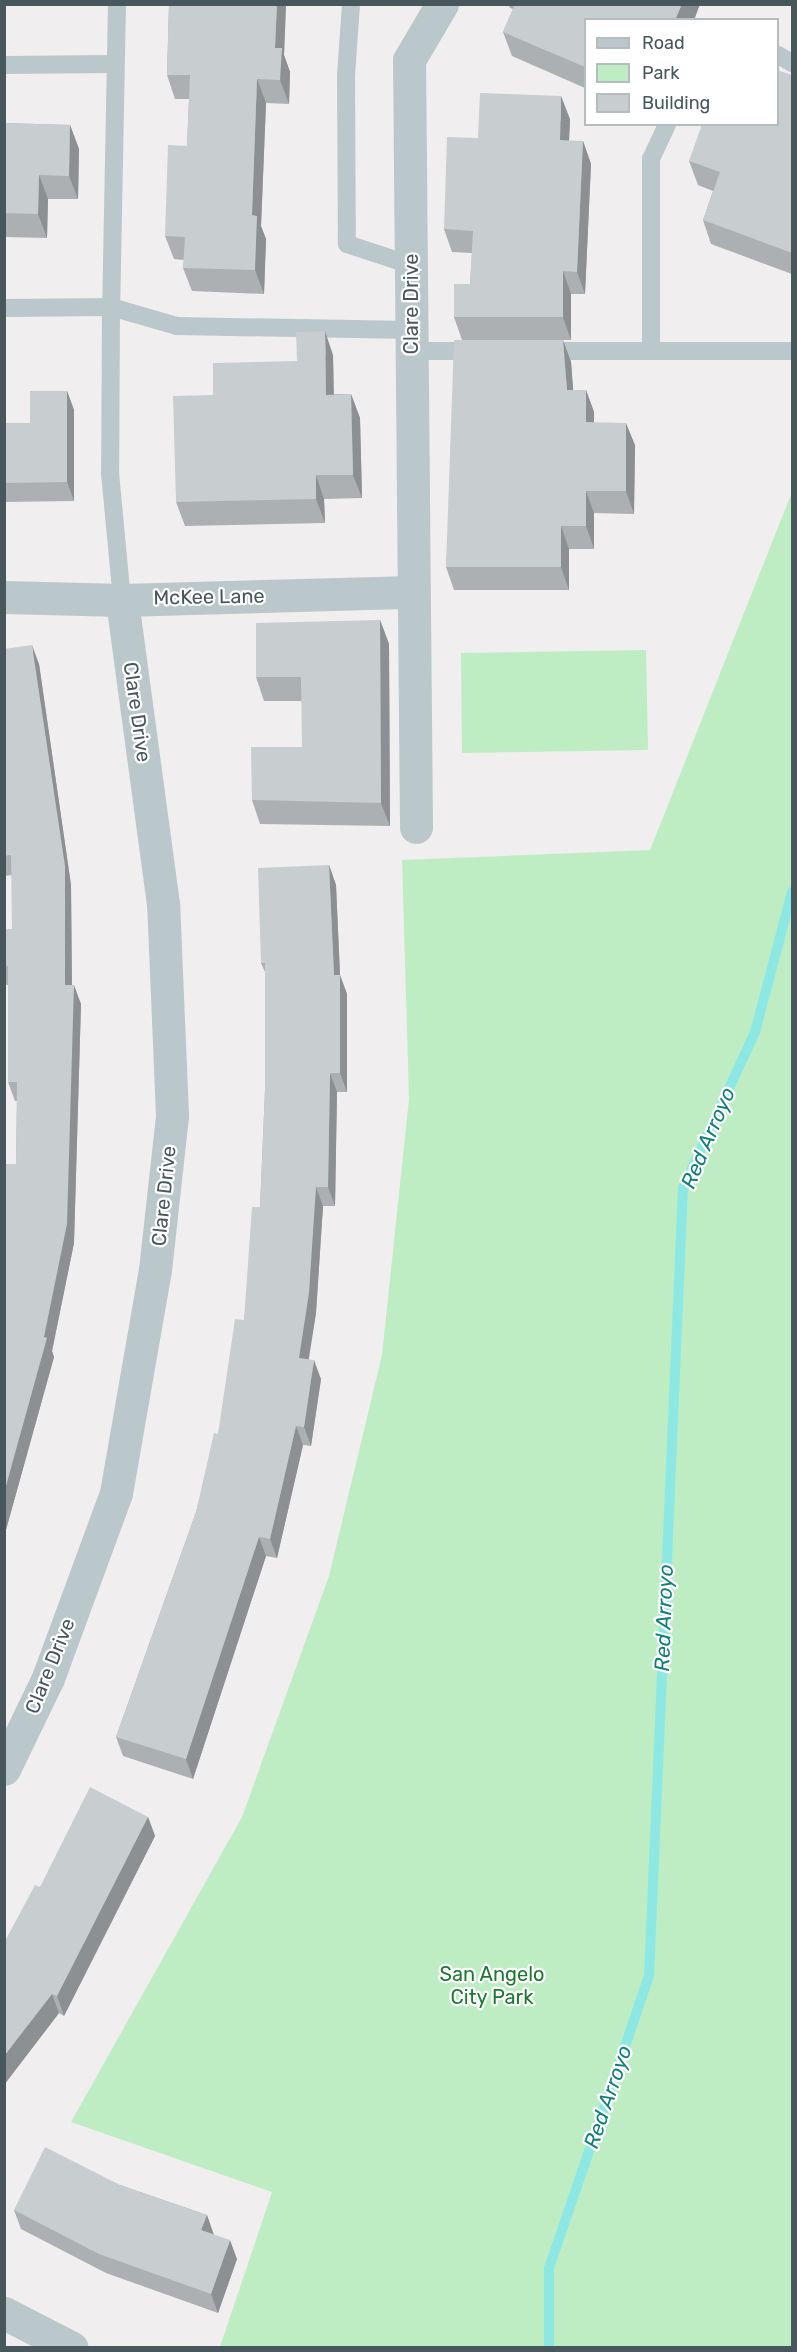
<!DOCTYPE html>
<style>
body{margin:0}
#map{position:relative;width:797px;height:2352px;overflow:hidden;background:#f1eeef;font-family:Rubik,sans-serif}
div>[style]{position:absolute}
[style*='--x']{left:calc(var(--x)*1px);top:calc(var(--y)*1px);width:calc(var(--w)*1px);rotate:calc(var(--a)*1deg)}
.green>*{inset:0;background:#beedc4}
.stream>*{height:10px;margin:-5px;padding:0 5px;transform-origin:5px;border-radius:5px;background:#8de8e4}
.lane>*{height:18px;margin:-9px;padding:0 9px;transform-origin:9px;border-radius:9px;background:#bac7cb}
.street>*{height:33px;margin:-16.5px;padding:0 16.5px;transform-origin:16.5px;border-radius:16.5px;background:#bac7cb}
.wall>*{inset:0;background:#acb0b3}
.shaded-wall>*{inset:0;background:#8c9092}
.building>*{inset:0;background:#c8cdd0}
span{translate:-50% -50%;white-space:nowrap;text-align:center;line-height:1.15;-webkit-text-stroke:4.5px #fff;paint-order:stroke}
.street-label{font-size:20px;color:#47575b}
.park-label{font-size:20px;color:#1b7932}
.water-label{font-size:21px;color:#127e79;font-style:italic}
.frame{position:absolute;inset:0;border:6px solid #47575b;pointer-events:none}
.legend{position:absolute;left:584px;top:18px;width:195px;height:108px;box-sizing:border-box;background:#fff;border:2px solid #b5bcbd;margin:0;padding:8px 10px;list-style:none;font-size:18px;color:#47575b}
.legend li{display:flex;align-items:center;gap:12px;height:30px}
.legend b{width:30px;border:2px solid #b5bcbd}
</style>
<div id="map">
<div class="green">
<i style="clip-path:polygon(792px 492px,792px 2347px,220px 2347px,272px 2192px,71px 2122px,242px 1817px,329px 1576px,382px 1355px,409px 1099px,402px 860px,650px 850px)"></i>
<i style="clip-path:polygon(646px 650px,648px 750px,462px 753px,461px 653px)"></i>
</div>
<div class="stream">
<i style="--x:549;--y:2348;--w:80;--a:-90"></i>
<i style="--x:549;--y:2268;--w:309;--a:-71.1"></i>
<i style="--x:649;--y:1976;--w:789;--a:-87.53"></i>
<i style="--x:683;--y:1188;--w:172;--a:-65.2"></i>
<i style="--x:755;--y:1032;--w:145;--a:-75.2"></i>
</div>
<div class="lane">
<i style="--x:117;--y:4;--w:303;--a:91.1"></i>
<i style="--x:111;--y:307;--w:69;--a:16.1"></i>
<i style="--x:177;--y:326;--w:234;--a:1"></i>
<i style="--x:351;--y:4;--w:71;--a:94"></i>
<i style="--x:346;--y:75;--w:169;--a:89.7"></i>
<i style="--x:347;--y:244;--w:67;--a:18.2"></i>
<i style="--x:778;--y:55;--w:16;--a:30"></i>
<i style="--x:4;--y:65;--w:110;--a:-0.5"></i>
<i style="--x:4;--y:308;--w:107;--a:-0.5"></i>
<i style="--x:111;--y:307;--w:166;--a:90.3"></i>
<i style="--x:110;--y:473;--w:128;--a:84.6"></i>
<i style="--x:411;--y:351;--w:67;--a:0"></i>
<i style="--x:545;--y:351;--w:247;--a:0"></i>
<i style="--x:651;--y:351;--w:192;--a:-90"></i>
<i style="--x:651;--y:159;--w:38;--a:-65"></i>
</div>
<div class="street">
<i style="--x:4;--y:597;--w:118;--a:1.5"></i>
<i style="--x:122;--y:600;--w:291;--a:-1.6"></i>
<i style="--x:416;--y:827;--w:767;--a:-90.52"></i>
<i style="--x:409;--y:60;--w:65;--a:-59.5"></i>
<i style="--x:4;--y:1769;--w:101;--a:-64.2"></i>
<i style="--x:48;--y:1678;--w:197;--a:-69.8"></i>
<i style="--x:116;--y:1493;--w:226;--a:-80.1"></i>
<i style="--x:155;--y:1270;--w:156;--a:-83.7"></i>
<i style="--x:172;--y:1115;--w:211;--a:-92.4"></i>
<i style="--x:163;--y:904;--w:307;--a:-97.7"></i>
<i style="--x:4;--y:2313;--w:76;--a:27.2"></i>
</div>
<div class="wall">
<i style="clip-path:polygon(169px 4px,286px 4px,284px 55px,290px 72px,289px 104px,266px 103px,261px 226px,266px 239px,264px 294px,192px 291px,183px 268px,184px 260px,174px 259px,165px 236px,187px 146px,189px 99px,175px 99px,167px 75px)"></i>
<i style="clip-path:polygon(508px 4px,700px 4px,694px 20px,585px 20px,585px 88px,512px 56px,503px 32px,513px 9px,510px 8px)"></i>
<i style="clip-path:polygon(792px 75px,792px 274px,711px 244px,703px 220px,713px 191px,698px 185px,689px 161px,777px 124px)"></i>
<i style="clip-path:polygon(570px 119px,569px 141px,583px 141px,591px 164px,585px 294px,571px 294px,571px 340px,563px 340px,571px 362px,573px 390px,586px 390px,594px 412px,594px 422px,635px 445px,634px 514px,594px 513px,594px 549px,569px 549px,569px 590px,454px 590px,446px 567px,462px 340px,454px 317px,470px 284px,472px 253px,452px 252px,444px 229px,478px 138px)"></i>
<i style="clip-path:polygon(4px 123px,70px 125px,79px 149px,78px 199px,48px 199px,47px 238px,5px 237px)"></i>
<i style="clip-path:polygon(333px 355px,334px 394px,351px 394px,360px 418px,362px 498px,324px 499px,325px 523px,185px 526px,176px 502px,213px 395px,297px 361px)"></i>
<i style="clip-path:polygon(67px 391px,74px 410px,74px 501px,4px 502px,4px 423px,30px 423px)"></i>
<i style="clip-path:polygon(380px 620px,389px 644px,390px 826px,260px 824px,252px 800px,302px 747px,302px 701px,264px 701px,256px 677px)"></i>
<i style="clip-path:polygon(4px 649px,39px 664px,71px 885px,72px 985px,81px 1004px,74px 1243px,52px 1351px,54px 1357px,4px 1537px,4px 1164px,16px 1164px,17px 1101px,15px 1101px,8px 1082px,8px 985px,4px 985px,4px 930px,12px 929px,12px 875px,4px 876px)"></i>
<i style="clip-path:polygon(329px 865px,336px 885px,340px 975px,347px 994px,347px 1092px,337px 1092px,335px 1206px,323px 1206px,316px 1313px,308px 1359px,321px 1379px,311px 1446px,303px 1445px,277px 1558px,266px 1556px,193px 1779px,123px 1756px,116px 1737px,196px 1512px,218px 1434px,244px 1320px,260px 1207px,265px 1090px,265px 972px,261px 963px)"></i>
<i style="clip-path:polygon(148px 1817px,155px 1836px,64px 2016px,59px 2013px,4px 2085px,40px 1887px)"></i>
<i style="clip-path:polygon(120px 2185px,207px 2215px,213px 2234px,237px 2259px,218px 2313px,106px 2273px,21px 2229px,14px 2210px)"></i>
</div>
<div class="shaded-wall">
<i style="clip-path:polygon(277px 4px,286px 4px,284px 55px,290px 72px,289px 104px,280px 80px,275px 48px)"></i>
<i style="clip-path:polygon(682px 4px,700px 4px,694px 20px,675px 20px)"></i>
<i style="clip-path:polygon(257px 79px,266px 103px,261px 226px,266px 239px,264px 294px,255px 270px,252px 215px)"></i>
<i style="clip-path:polygon(561px 96px,570px 119px,568px 163px,560px 140px)"></i>
<i style="clip-path:polygon(70px 125px,79px 149px,78px 199px,69px 176px)"></i>
<i style="clip-path:polygon(583px 141px,591px 164px,585px 294px,577px 272px)"></i>
<i style="clip-path:polygon(39px 175px,48px 199px,47px 238px,38px 214px)"></i>
<i style="clip-path:polygon(563px 271px,571px 294px,571px 340px,563px 317px)"></i>
<i style="clip-path:polygon(325px 331px,333px 355px,334px 419px,326px 395px)"></i>
<i style="clip-path:polygon(563px 340px,571px 362px,575px 412px,567px 390px)"></i>
<i style="clip-path:polygon(586px 390px,594px 412px,594px 445px,586px 422px)"></i>
<i style="clip-path:polygon(67px 391px,74px 410px,74px 501px,67px 482px)"></i>
<i style="clip-path:polygon(351px 394px,360px 418px,362px 498px,353px 475px)"></i>
<i style="clip-path:polygon(626px 423px,635px 445px,634px 514px,626px 491px)"></i>
<i style="clip-path:polygon(316px 475px,324px 499px,325px 523px,316px 499px)"></i>
<i style="clip-path:polygon(586px 491px,594px 513px,594px 549px,586px 526px)"></i>
<i style="clip-path:polygon(561px 526px,569px 549px,569px 590px,561px 567px)"></i>
<i style="clip-path:polygon(380px 620px,389px 644px,390px 826px,381px 803px)"></i>
<i style="clip-path:polygon(32px 645px,39px 664px,71px 885px,72px 1004px,65px 985px)"></i>
<i style="clip-path:polygon(329px 865px,336px 885px,340px 975px,347px 994px,347px 1092px,340px 1073px,334px 975px)"></i>
<i style="clip-path:polygon(74px 985px,81px 1004px,74px 1243px,52px 1351px,54px 1357px,4px 1537px,4px 1493px,44px 1337px)"></i>
<i style="clip-path:polygon(330px 1073px,337px 1092px,335px 1206px,328px 1187px)"></i>
<i style="clip-path:polygon(316px 1187px,323px 1206px,316px 1313px,306px 1377px,299px 1358px)"></i>
<i style="clip-path:polygon(314px 1360px,321px 1379px,311px 1446px,304px 1427px)"></i>
<i style="clip-path:polygon(296px 1426px,303px 1445px,277px 1558px,270px 1539px)"></i>
<i style="clip-path:polygon(259px 1537px,266px 1556px,193px 1779px,186px 1759px)"></i>
<i style="clip-path:polygon(148px 1817px,155px 1836px,64px 2016px,57px 1996px)"></i>
<i style="clip-path:polygon(52px 1994px,59px 2013px,4px 2085px,4px 2056px)"></i>
<i style="clip-path:polygon(207px 2215px,214px 2235px,201px 2230px)"></i>
<i style="clip-path:polygon(230px 2240px,237px 2259px,218px 2313px,211px 2294px)"></i>
</div>
<div class="building">
<i style="clip-path:polygon(169px 4px,277px 4px,275px 48px,282px 48px,280px 80px,257px 79px,252px 215px,257px 216px,255px 270px,183px 268px,185px 237px,165px 236px,168px 145px,187px 146px,190px 75px,167px 75px)"></i>
<i style="clip-path:polygon(515px 4px,682px 4px,675px 20px,585px 20px,585px 67px,503px 32px)"></i>
<i style="clip-path:polygon(777px 70px,792px 75px,792px 253px,703px 220px,720px 172px,689px 161px,702px 124px,777px 124px)"></i>
<i style="clip-path:polygon(480px 93px,561px 96px,560px 140px,583px 141px,577px 272px,563px 271px,563px 317px,454px 317px,454px 284px,470px 284px,473px 231px,444px 229px,447px 137px,478px 138px)"></i>
<i style="clip-path:polygon(4px 123px,70px 125px,69px 176px,39px 175px,38px 214px,4px 213px)"></i>
<i style="clip-path:polygon(325px 331px,326px 395px,351px 394px,353px 475px,316px 475px,316px 499px,176px 502px,173px 396px,213px 395px,213px 363px,297px 361px,296px 332px)"></i>
<i style="clip-path:polygon(454px 340px,563px 340px,567px 390px,586px 390px,586px 422px,626px 423px,626px 491px,586px 491px,586px 526px,561px 526px,561px 567px,446px 567px)"></i>
<i style="clip-path:polygon(30px 391px,67px 391px,67px 482px,4px 483px,4px 423px,30px 423px)"></i>
<i style="clip-path:polygon(380px 620px,381px 803px,252px 800px,251px 747px,302px 747px,301px 677px,256px 677px,256px 623px)"></i>
<i style="clip-path:polygon(32px 645px,65px 866px,65px 985px,74px 985px,67px 1224px,44px 1337px,47px 1338px,4px 1493px,4px 1207px,6px 1199px,4px 1199px,4px 1164px,16px 1164px,17px 1082px,8px 1082px,8px 966px,4px 966px,4px 930px,12px 929px,11px 855px,4px 856px,4px 649px)"></i>
<i style="clip-path:polygon(329px 865px,334px 975px,340px 975px,340px 1073px,330px 1073px,328px 1187px,316px 1187px,309px 1293px,299px 1358px,314px 1360px,304px 1427px,296px 1426px,270px 1539px,259px 1537px,186px 1759px,116px 1737px,196px 1512px,214px 1433px,218px 1434px,235px 1319px,244px 1320px,252px 1207px,260px 1207px,265px 1090px,265px 963px,261px 963px,258px 868px)"></i>
<i style="clip-path:polygon(90px 1787px,148px 1817px,57px 1996px,52px 1994px,4px 2056px,4px 1943px,35px 1885px,40px 1887px)"></i>
<i style="clip-path:polygon(45px 2147px,120px 2185px,207px 2215px,201px 2230px,230px 2240px,211px 2294px,99px 2254px,14px 2210px)"></i>
</div>
<div class="street-label">
<span style="left:411px;top:304px;rotate:-90deg">Clare Drive</span>
<span style="left:209px;top:597px;rotate:-1deg">McKee Lane</span>
<span style="left:137px;top:712px;rotate:82deg">Clare Drive</span>
<span style="left:164px;top:1196px;rotate:-84deg">Clare Drive</span>
<span style="left:50px;top:1666px;rotate:-68deg">Clare Drive</span>
</div>
<div class="park-label">
<span style="left:492px;top:1986px">San Angelo<br>City Park</span>
</div>
<div class="water-label">
<span style="left:708px;top:1138px;rotate:-67deg">Red Arroyo</span>
<span style="left:664px;top:1618px;rotate:-88deg">Red Arroyo</span>
<span style="left:608px;top:2097px;rotate:-71deg">Red Arroyo</span>
</div>
<div class="frame"></div>
<ul class="legend">
<li><b style="height:8px;background:#bac7cb"></b>Road</li>
<li><b style="height:16px;background:#beedc4"></b>Park</li>
<li><b style="height:16px;background:#c8cdd0"></b>Building</li>
</ul>
</div>
